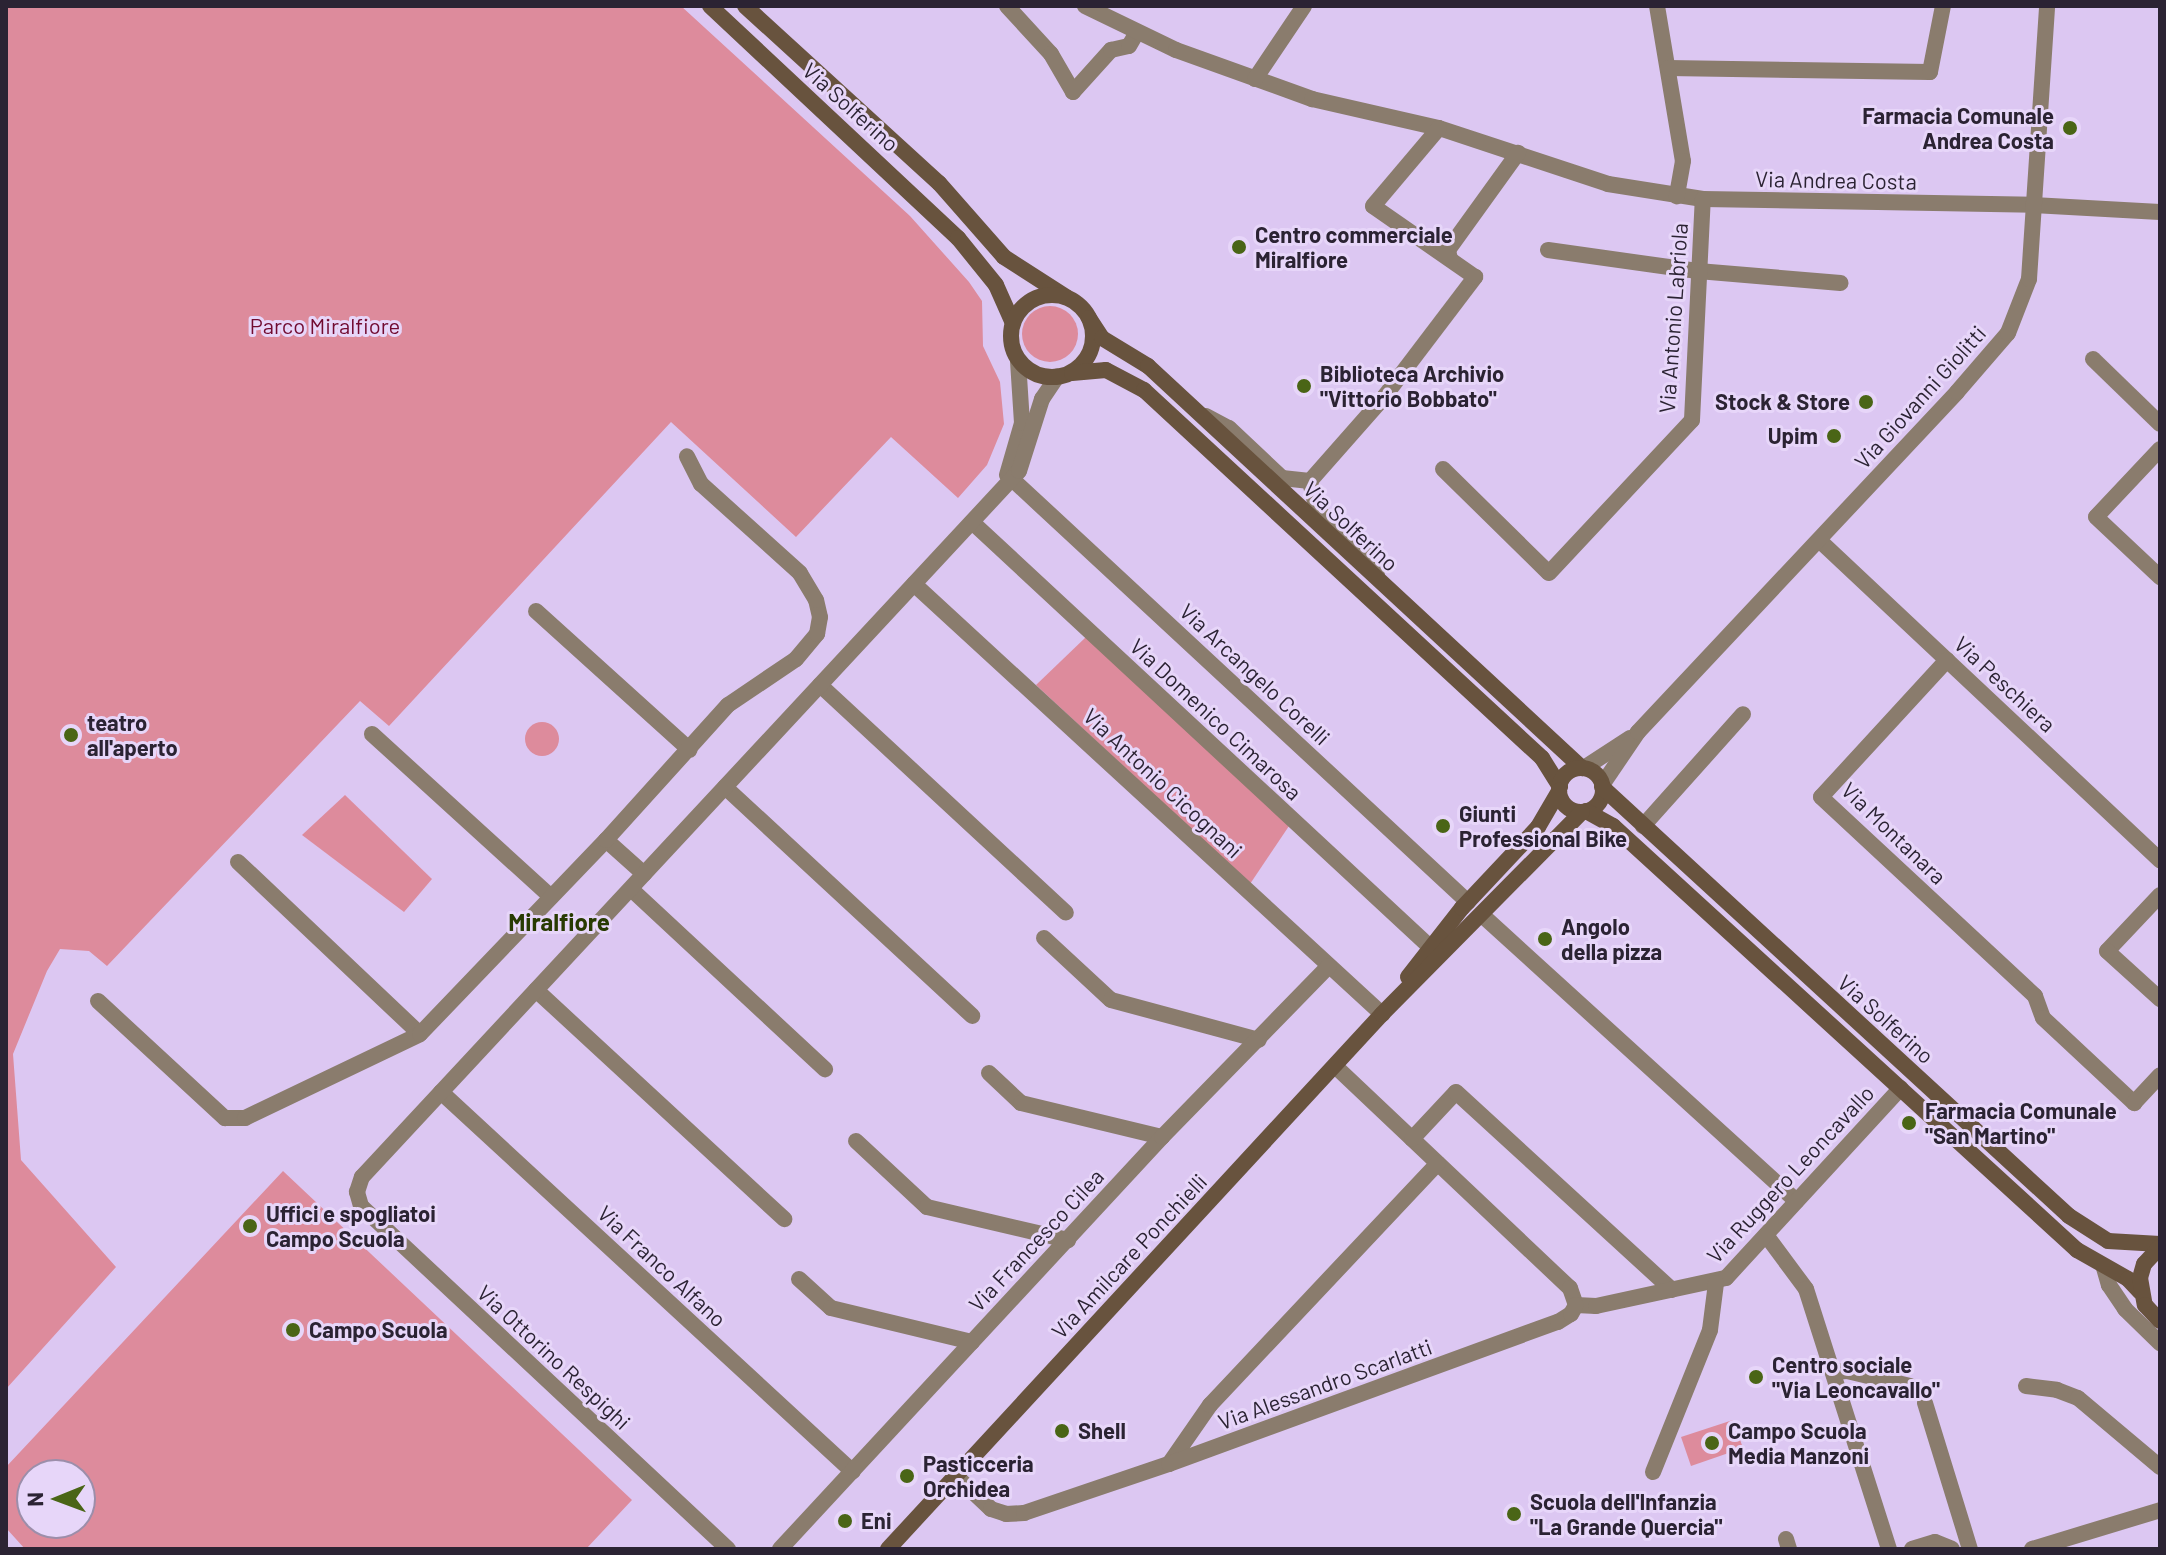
<!DOCTYPE html>
<style>
body{margin:0}
#map{position:relative;width:2166px;height:1555px;overflow:hidden;background:#dcc7f2;font-family:Barlow,sans-serif}
div>[style]{position:absolute}
[style*='--x']{left:calc(var(--x)*1px);top:calc(var(--y)*1px);width:calc(var(--w)*1px);rotate:calc(var(--a)*1deg)}
.green>*{inset:0;background:#dd8b9c}
.round{border-radius:50%}
.minor>*{height:16px;margin:-8px;padding:0 8px;transform-origin:8px;border-radius:8px;background:#8a7c6d}
.tertiary>*{height:16px;margin:-8px;padding:0 8px;transform-origin:8px;border-radius:8px;background:#8a7c6d}
.secondary>*{height:16px;margin:-8px;padding:0 8px;transform-origin:8px;border-radius:8px;background:#68533e}
.secondary>.ring{margin:-8px;padding:0;box-sizing:content-box;background:none;border:16px solid #68533e;border-radius:50%}
.dots>*{width:22px;height:22px;translate:-50% -50%;box-sizing:border-box;border:4px solid #e7d6f9;border-radius:50%}
span{translate:-50% -50%;white-space:nowrap;text-align:center;line-height:1.15;-webkit-text-stroke:6px #e7d6f9;paint-order:stroke}
.street-label{font-size:22px;color:#2b2333}
.poi-label{font-size:22px;color:#2b2333;font-weight:700}
.right{translate:-100% -50%;text-align:right}
.left{translate:0 -50%;text-align:left}
.park-label{font-size:22px;color:#710a30}
.neighbourhood-label{font-size:24px;color:#283a02;font-weight:700}
.frame{position:absolute;inset:0;border:8px solid #2b2333;pointer-events:none}
.north{position:absolute;left:16px;top:1459px;width:80px;height:80px;box-sizing:border-box;background:#e7d6f9;border:2px solid #9c8eaa;border-radius:50%;rotate:269deg;font-size:22px;font-weight:700;line-height:32px;text-align:center;color:#2b2333}
.north::after{content:'';display:block;margin:auto;width:28px;height:36px;background:#4a6516;clip-path:polygon(50% 0,100% 100%,50% 72%,0 100%)}
</style>
<div id="map">
<div class="green">
<i style="clip-path:polygon(6px 6px,681px 6px,910px 216px,969px 282px,982px 301px,983px 346px,1000px 382px,1004px 424px,987px 465px,958px 498px,891px 437px,796px 537px,671px 422px,389px 726px,360px 701px,107px 966px,89px 951px,60px 949px,47px 971px,13px 1054px,21px 1160px,116px 1267px,6px 1389px)"></i>
<i class="round" style="left:1022px;top:306px;width:56px;height:56px"></i>
<i style="clip-path:polygon(1086px 637px,1289px 826px,1250px 884px,1036px 685px)"></i>
<i class="round" style="left:525px;top:722px;width:34px;height:34px"></i>
<i style="clip-path:polygon(345px 795px,432px 879px,404px 912px,302px 835px)"></i>
<i style="clip-path:polygon(evenodd,283px 1171px,632px 1500px,586px 1549px,25px 1549px,6px 1528px,6px 1467px,283px 1171px,80px 1475px,80px 1523px,32px 1523px,32px 1475px,80px 1475px)"></i>
<i style="clip-path:polygon(1733px 1420px,1743px 1448px,1691px 1466px,1681px 1437px)"></i>
</div>
<div class="minor">
<i style="--x:1007;--y:6;--w:65;--a:47.5"></i>
<i style="--x:1051;--y:54;--w:44;--a:59.9"></i>
<i style="--x:1073;--y:92;--w:57;--a:-47.9"></i>
<i style="--x:1111;--y:50;--w:18;--a:-13"></i>
<i style="--x:1129;--y:46;--w:16;--a:-60"></i>
<i style="--x:1085;--y:6;--w:101;--a:25.8"></i>
<i style="--x:1176;--y:50;--w:145;--a:19.8"></i>
<i style="--x:1312;--y:99;--w:130;--a:12.9"></i>
<i style="--x:1439;--y:128;--w:178;--a:18.3"></i>
<i style="--x:1608;--y:184;--w:96;--a:9"></i>
<i style="--x:1703;--y:199;--w:330;--a:1"></i>
<i style="--x:2033;--y:205;--w:127;--a:3.2"></i>
<i style="--x:1657;--y:6;--w:157;--a:80.5"></i>
<i style="--x:1683;--y:161;--w:36;--a:100"></i>
<i style="--x:1668;--y:68;--w:262;--a:0.9"></i>
<i style="--x:1930;--y:72;--w:67;--a:-78.9"></i>
<i style="--x:1255;--y:79;--w:88;--a:-56.1"></i>
<i style="--x:1548;--y:250;--w:151;--a:8"></i>
<i style="--x:1698;--y:271;--w:143;--a:4.8"></i>
<i style="--x:1450;--y:259;--w:9;--a:-103"></i>
<i style="--x:1448;--y:250;--w:120;--a:-54.2"></i>
<i style="--x:2093;--y:359;--w:93;--a:44.1"></i>
<i style="--x:1206;--y:416;--w:26;--a:28"></i>
<i style="--x:1229;--y:428;--w:73;--a:43.3"></i>
<i style="--x:1282;--y:478;--w:28;--a:6"></i>
<i style="--x:2160;--y:449;--w:93;--a:133.3"></i>
<i style="--x:2096;--y:517;--w:88;--a:43.2"></i>
<i style="--x:1443;--y:469;--w:148;--a:44.5"></i>
<i style="--x:1549;--y:573;--w:209;--a:-46.9"></i>
<i style="--x:1692;--y:420;--w:221;--a:-87.2"></i>
<i style="--x:1007;--y:475;--w:54;--a:-73.9"></i>
<i style="--x:1022;--y:423;--w:62;--a:-93.7"></i>
<i style="--x:1012;--y:479;--w:622;--a:42.85"></i>
<i style="--x:972;--y:522;--w:625;--a:42.86"></i>
<i style="--x:1819;--y:540;--w:468;--a:43.2"></i>
<i style="--x:1377;--y:575;--w:23;--a:-119"></i>
<i style="--x:1366;--y:555;--w:67;--a:-137.4"></i>
<i style="--x:1317;--y:510;--w:30;--a:-104"></i>
<i style="--x:1310;--y:481;--w:112;--a:-48.6"></i>
<i style="--x:1384;--y:397;--w:151;--a:-52.8"></i>
<i style="--x:1475;--y:277;--w:124;--a:-145.2"></i>
<i style="--x:1373;--y:206;--w:102;--a:-49.8"></i>
<i style="--x:914;--y:584;--w:636;--a:42.58"></i>
<i style="--x:536;--y:611;--w:207;--a:42.1"></i>
<i style="--x:1947;--y:660;--w:186;--a:132.6"></i>
<i style="--x:1821;--y:797;--w:292;--a:42.9"></i>
<i style="--x:2035;--y:996;--w:23;--a:70"></i>
<i style="--x:2043;--y:1018;--w:125;--a:43"></i>
<i style="--x:2134;--y:1103;--w:38;--a:-47"></i>
<i style="--x:820;--y:685;--w:335;--a:42.8"></i>
<i style="--x:372;--y:734;--w:242;--a:42.3"></i>
<i style="--x:725;--y:787;--w:337;--a:42.8"></i>
<i style="--x:1643;--y:826;--w:150;--a:-48.2"></i>
<i style="--x:606;--y:840;--w:51;--a:41.8"></i>
<i style="--x:238;--y:862;--w:250;--a:43.4"></i>
<i style="--x:631;--y:889;--w:265;--a:42.9"></i>
<i style="--x:2160;--y:895;--w:77;--a:133.4"></i>
<i style="--x:2107;--y:951;--w:72;--a:42.2"></i>
<i style="--x:1482;--y:915;--w:425;--a:42.3"></i>
<i style="--x:1044;--y:938;--w:91;--a:42.8"></i>
<i style="--x:1111;--y:1000;--w:153;--a:15.1"></i>
<i style="--x:536;--y:990;--w:338;--a:42.7"></i>
<i style="--x:98;--y:1001;--w:173;--a:42.7"></i>
<i style="--x:225;--y:1118;--w:20;--a:0"></i>
<i style="--x:245;--y:1118;--w:194;--a:-25.6"></i>
<i style="--x:420;--y:1034;--w:269;--a:-46.2"></i>
<i style="--x:606;--y:840;--w:182;--a:-47.9"></i>
<i style="--x:728;--y:705;--w:82;--a:-34.1"></i>
<i style="--x:796;--y:659;--w:33;--a:-50"></i>
<i style="--x:817;--y:634;--w:17;--a:-80"></i>
<i style="--x:820;--y:617;--w:17;--a:-103"></i>
<i style="--x:816;--y:600;--w:31;--a:-121"></i>
<i style="--x:800;--y:573;--w:133;--a:-138"></i>
<i style="--x:701;--y:484;--w:31;--a:-117"></i>
<i style="--x:1335;--y:1066;--w:323;--a:43.4"></i>
<i style="--x:1570;--y:1288;--w:18;--a:71"></i>
<i style="--x:989;--y:1073;--w:44;--a:43.2"></i>
<i style="--x:1021;--y:1103;--w:145;--a:13.6"></i>
<i style="--x:441;--y:1092;--w:560;--a:42.69"></i>
<i style="--x:1412;--y:1139;--w:64;--a:-46.9"></i>
<i style="--x:1456;--y:1092;--w:293;--a:42.5"></i>
<i style="--x:856;--y:1141;--w:97;--a:42.9"></i>
<i style="--x:927;--y:1207;--w:145;--a:13.2"></i>
<i style="--x:1766;--y:1235;--w:67;--a:53.5"></i>
<i style="--x:1806;--y:1289;--w:273;--a:72.3"></i>
<i style="--x:2104;--y:1268;--w:18;--a:74"></i>
<i style="--x:2109;--y:1285;--w:29;--a:56"></i>
<i style="--x:2125;--y:1309;--w:49;--a:44.2"></i>
<i style="--x:799;--y:1279;--w:43;--a:42.2"></i>
<i style="--x:831;--y:1308;--w:145;--a:13.6"></i>
<i style="--x:1576;--y:1305;--w:20;--a:3"></i>
<i style="--x:1596;--y:1306;--w:133;--a:-12.2"></i>
<i style="--x:1726;--y:1278;--w:258;--a:-47.4"></i>
<i style="--x:1833;--y:1372;--w:14;--a:-4"></i>
<i style="--x:1847;--y:1371;--w:65;--a:13.4"></i>
<i style="--x:2026;--y:1386;--w:31;--a:7"></i>
<i style="--x:2057;--y:1390;--w:22;--a:21"></i>
<i style="--x:2078;--y:1398;--w:107;--a:40.1"></i>
<i style="--x:1925;--y:1403;--w:153;--a:72.9"></i>
<i style="--x:1169;--y:1464;--w:72;--a:-55.2"></i>
<i style="--x:1210;--y:1405;--w:332;--a:-46.7"></i>
<i style="--x:1653;--y:1472;--w:153;--a:-68.1"></i>
<i style="--x:1710;--y:1330;--w:47;--a:-82.7"></i>
<i style="--x:956;--y:1476;--w:48;--a:43.3"></i>
<i style="--x:991;--y:1509;--w:16;--a:18"></i>
<i style="--x:1006;--y:1514;--w:18;--a:-3"></i>
<i style="--x:1024;--y:1513;--w:153;--a:-18.7"></i>
<i style="--x:1169;--y:1464;--w:414;--a:-20.1"></i>
<i style="--x:1558;--y:1322;--w:15;--a:-32"></i>
<i style="--x:1571;--y:1314;--w:10;--a:-61"></i>
<i style="--x:1786;--y:1539;--w:10;--a:73"></i>
<i style="--x:728;--y:1549;--w:502;--a:-136.94"></i>
<i style="--x:361;--y:1206;--w:15;--a:-106"></i>
<i style="--x:357;--y:1192;--w:16;--a:-72"></i>
<i style="--x:362;--y:1177;--w:964;--a:-47.06"></i>
<i style="--x:1019;--y:471;--w:76;--a:-72.3"></i>
<i style="--x:1042;--y:399;--w:27;--a:-56"></i>
<i style="--x:780;--y:1549;--w:562;--a:-47.16"></i>
<i style="--x:1162;--y:1137;--w:239;--a:-45.7"></i>
<i style="--x:1912;--y:1549;--w:24;--a:-17"></i>
<i style="--x:1935;--y:1542;--w:18;--a:22"></i>
<i style="--x:2032;--y:1549;--w:134;--a:-16.9"></i>
</div>
<div class="tertiary">
<i style="--x:1584;--y:768;--w:55;--a:-33.1"></i>
<i style="--x:1602;--y:785;--w:64;--a:-55.8"></i>
<i style="--x:1638;--y:732;--w:466;--a:-46.8"></i>
<i style="--x:1957;--y:392;--w:78;--a:-49.2"></i>
<i style="--x:2008;--y:333;--w:58;--a:-68.7"></i>
<i style="--x:2029;--y:279;--w:274;--a:-86.2"></i>
</div>
<div class="secondary">
<i style="--x:710;--y:6;--w:340;--a:43.1"></i>
<i style="--x:958;--y:238;--w:60;--a:51"></i>
<i style="--x:996;--y:285;--w:39;--a:66"></i>
<i style="--x:745;--y:6;--w:263;--a:42.4"></i>
<i style="--x:939;--y:183;--w:98;--a:48.7"></i>
<i style="--x:1004;--y:257;--w:74;--a:32.8"></i>
<i class="ring" style="left:1011px;top:295px;width:66px;height:66px"></i>
<i style="--x:1089;--y:318;--w:24;--a:57"></i>
<i style="--x:1102;--y:338;--w:54;--a:31.3"></i>
<i style="--x:1148;--y:366;--w:592;--a:42.81"></i>
<i style="--x:1072;--y:373;--w:34;--a:-5"></i>
<i style="--x:1106;--y:370;--w:43;--a:27.8"></i>
<i style="--x:1144;--y:390;--w:542;--a:42.76"></i>
<i style="--x:1542;--y:758;--w:34;--a:58"></i>
<i class="ring" style="left:1559px;top:768px;width:28px;height:28px"></i>
<i style="--x:1602;--y:787;--w:634;--a:42.57"></i>
<i style="--x:2069;--y:1216;--w:46;--a:32.7"></i>
<i style="--x:2108;--y:1241;--w:52;--a:3.3"></i>
<i style="--x:1586;--y:811;--w:31;--a:29"></i>
<i style="--x:1613;--y:826;--w:629;--a:42.42"></i>
<i style="--x:2077;--y:1250;--w:59;--a:29.6"></i>
<i style="--x:2128;--y:1279;--w:18;--a:47"></i>
<i style="--x:1408;--y:977;--w:88;--a:-52"></i>
<i style="--x:1462;--y:908;--w:111;--a:-46.8"></i>
<i style="--x:1538;--y:827;--w:42;--a:-59.7"></i>
<i style="--x:2160;--y:1247;--w:23;--a:133"></i>
<i style="--x:2144;--y:1264;--w:15;--a:106"></i>
<i style="--x:2140;--y:1278;--w:27;--a:80"></i>
<i style="--x:2145;--y:1305;--w:22;--a:47"></i>
<i style="--x:888;--y:1549;--w:728;--a:-47.28"></i>
<i style="--x:1382;--y:1014;--w:284;--a:-45.3"></i>
</div>
<div class="dots">
<i style="left:2070px;top:128px;background:#4a6516"></i>
<i style="left:1239px;top:247px;background:#4a6516"></i>
<i style="left:1304px;top:386px;background:#4a6516"></i>
<i style="left:1866px;top:402px;background:#4a6516"></i>
<i style="left:1834px;top:436px;background:#4a6516"></i>
<i style="left:71px;top:735px;background:#4a6516"></i>
<i style="left:1443px;top:826px;background:#4a6516"></i>
<i style="left:1545px;top:939px;background:#4a6516"></i>
<i style="left:1909px;top:1123px;background:#4a6516"></i>
<i style="left:250px;top:1226px;background:#4a6516"></i>
<i style="left:293px;top:1330px;background:#4a6516"></i>
<i style="left:1756px;top:1377px;background:#4a6516"></i>
<i style="left:1062px;top:1431px;background:#4a6516"></i>
<i style="left:1712px;top:1443px;background:#4a6516"></i>
<i style="left:907px;top:1476px;background:#4a6516"></i>
<i style="left:1514px;top:1514px;background:#4a6516"></i>
<i style="left:845px;top:1521px;background:#4a6516"></i>
</div>
<div class="street-label">
<span style="left:851px;top:107px;rotate:42deg">Via Solferino</span>
<span style="left:1836px;top:180px;rotate:1deg">Via Andrea Costa</span>
<span style="left:1673px;top:318px;rotate:-86deg">Via Antonio Labriola</span>
<span style="left:1920px;top:397px;rotate:-48deg">Via Giovanni Giolitti</span>
<span style="left:1351px;top:526px;rotate:43deg">Via Solferino</span>
<span style="left:1255px;top:674px;rotate:43deg">Via Arcangelo Corelli</span>
<span style="left:2005px;top:684px;rotate:43deg">Via Peschiera</span>
<span style="left:1216px;top:719px;rotate:43deg">Via Domenico Cimarosa</span>
<span style="left:1163px;top:783px;rotate:43deg">Via Antonio Cicognani</span>
<span style="left:1894px;top:833px;rotate:44deg">Via Montanara</span>
<span style="left:1886px;top:1019px;rotate:42deg">Via Solferino</span>
<span style="left:1790px;top:1174px;rotate:-47deg">Via Ruggero Leoncavallo</span>
<span style="left:1036px;top:1240px;rotate:-47deg">Via Francesco Cilea</span>
<span style="left:1129px;top:1256px;rotate:-47deg">Via Amilcare Ponchielli</span>
<span style="left:662px;top:1266px;rotate:43deg">Via Franco Alfano</span>
<span style="left:554px;top:1357px;rotate:43deg">Via Ottorino Respighi</span>
<span style="left:1325px;top:1384px;rotate:-20deg">Via Alessandro Scarlatti</span>
</div>
<div class="poi-label">
<span class="right" style="left:2054px;top:128px">Farmacia Comunale<br>Andrea Costa</span>
<span class="left" style="left:1255px;top:247px">Centro commerciale<br>Miralfiore</span>
<span class="left" style="left:1320px;top:386px">Biblioteca Archivio<br>"Vittorio Bobbato"</span>
<span class="right" style="left:1850px;top:402px">Stock &amp; Store</span>
<span class="right" style="left:1818px;top:436px">Upim</span>
<span class="left" style="left:87px;top:735px">teatro<br>all'aperto</span>
<span class="left" style="left:1459px;top:826px">Giunti<br>Professional Bike</span>
<span class="left" style="left:1561px;top:939px">Angolo<br>della pizza</span>
<span class="left" style="left:1925px;top:1123px">Farmacia Comunale<br>"San Martino"</span>
<span class="left" style="left:266px;top:1226px">Uffici e spogliatoi<br>Campo Scuola</span>
<span class="left" style="left:309px;top:1330px">Campo Scuola</span>
<span class="left" style="left:1772px;top:1377px">Centro sociale<br>"Via Leoncavallo"</span>
<span class="left" style="left:1728px;top:1443px">Campo Scuola<br>Media Manzoni</span>
<span class="left" style="left:1078px;top:1431px">Shell</span>
<span class="left" style="left:923px;top:1476px">Pasticceria<br>Orchidea</span>
<span class="left" style="left:1530px;top:1514px">Scuola dell'Infanzia<br>"La Grande Quercia"</span>
<span class="left" style="left:861px;top:1521px">Eni</span>
</div>
<div class="park-label">
<span style="left:325px;top:326px">Parco Miralfiore</span>
</div>
<div class="neighbourhood-label">
<span style="left:559px;top:922px">Miralfiore</span>
</div>
<div class="frame"></div>
<div class="north">N</div>
</div>
